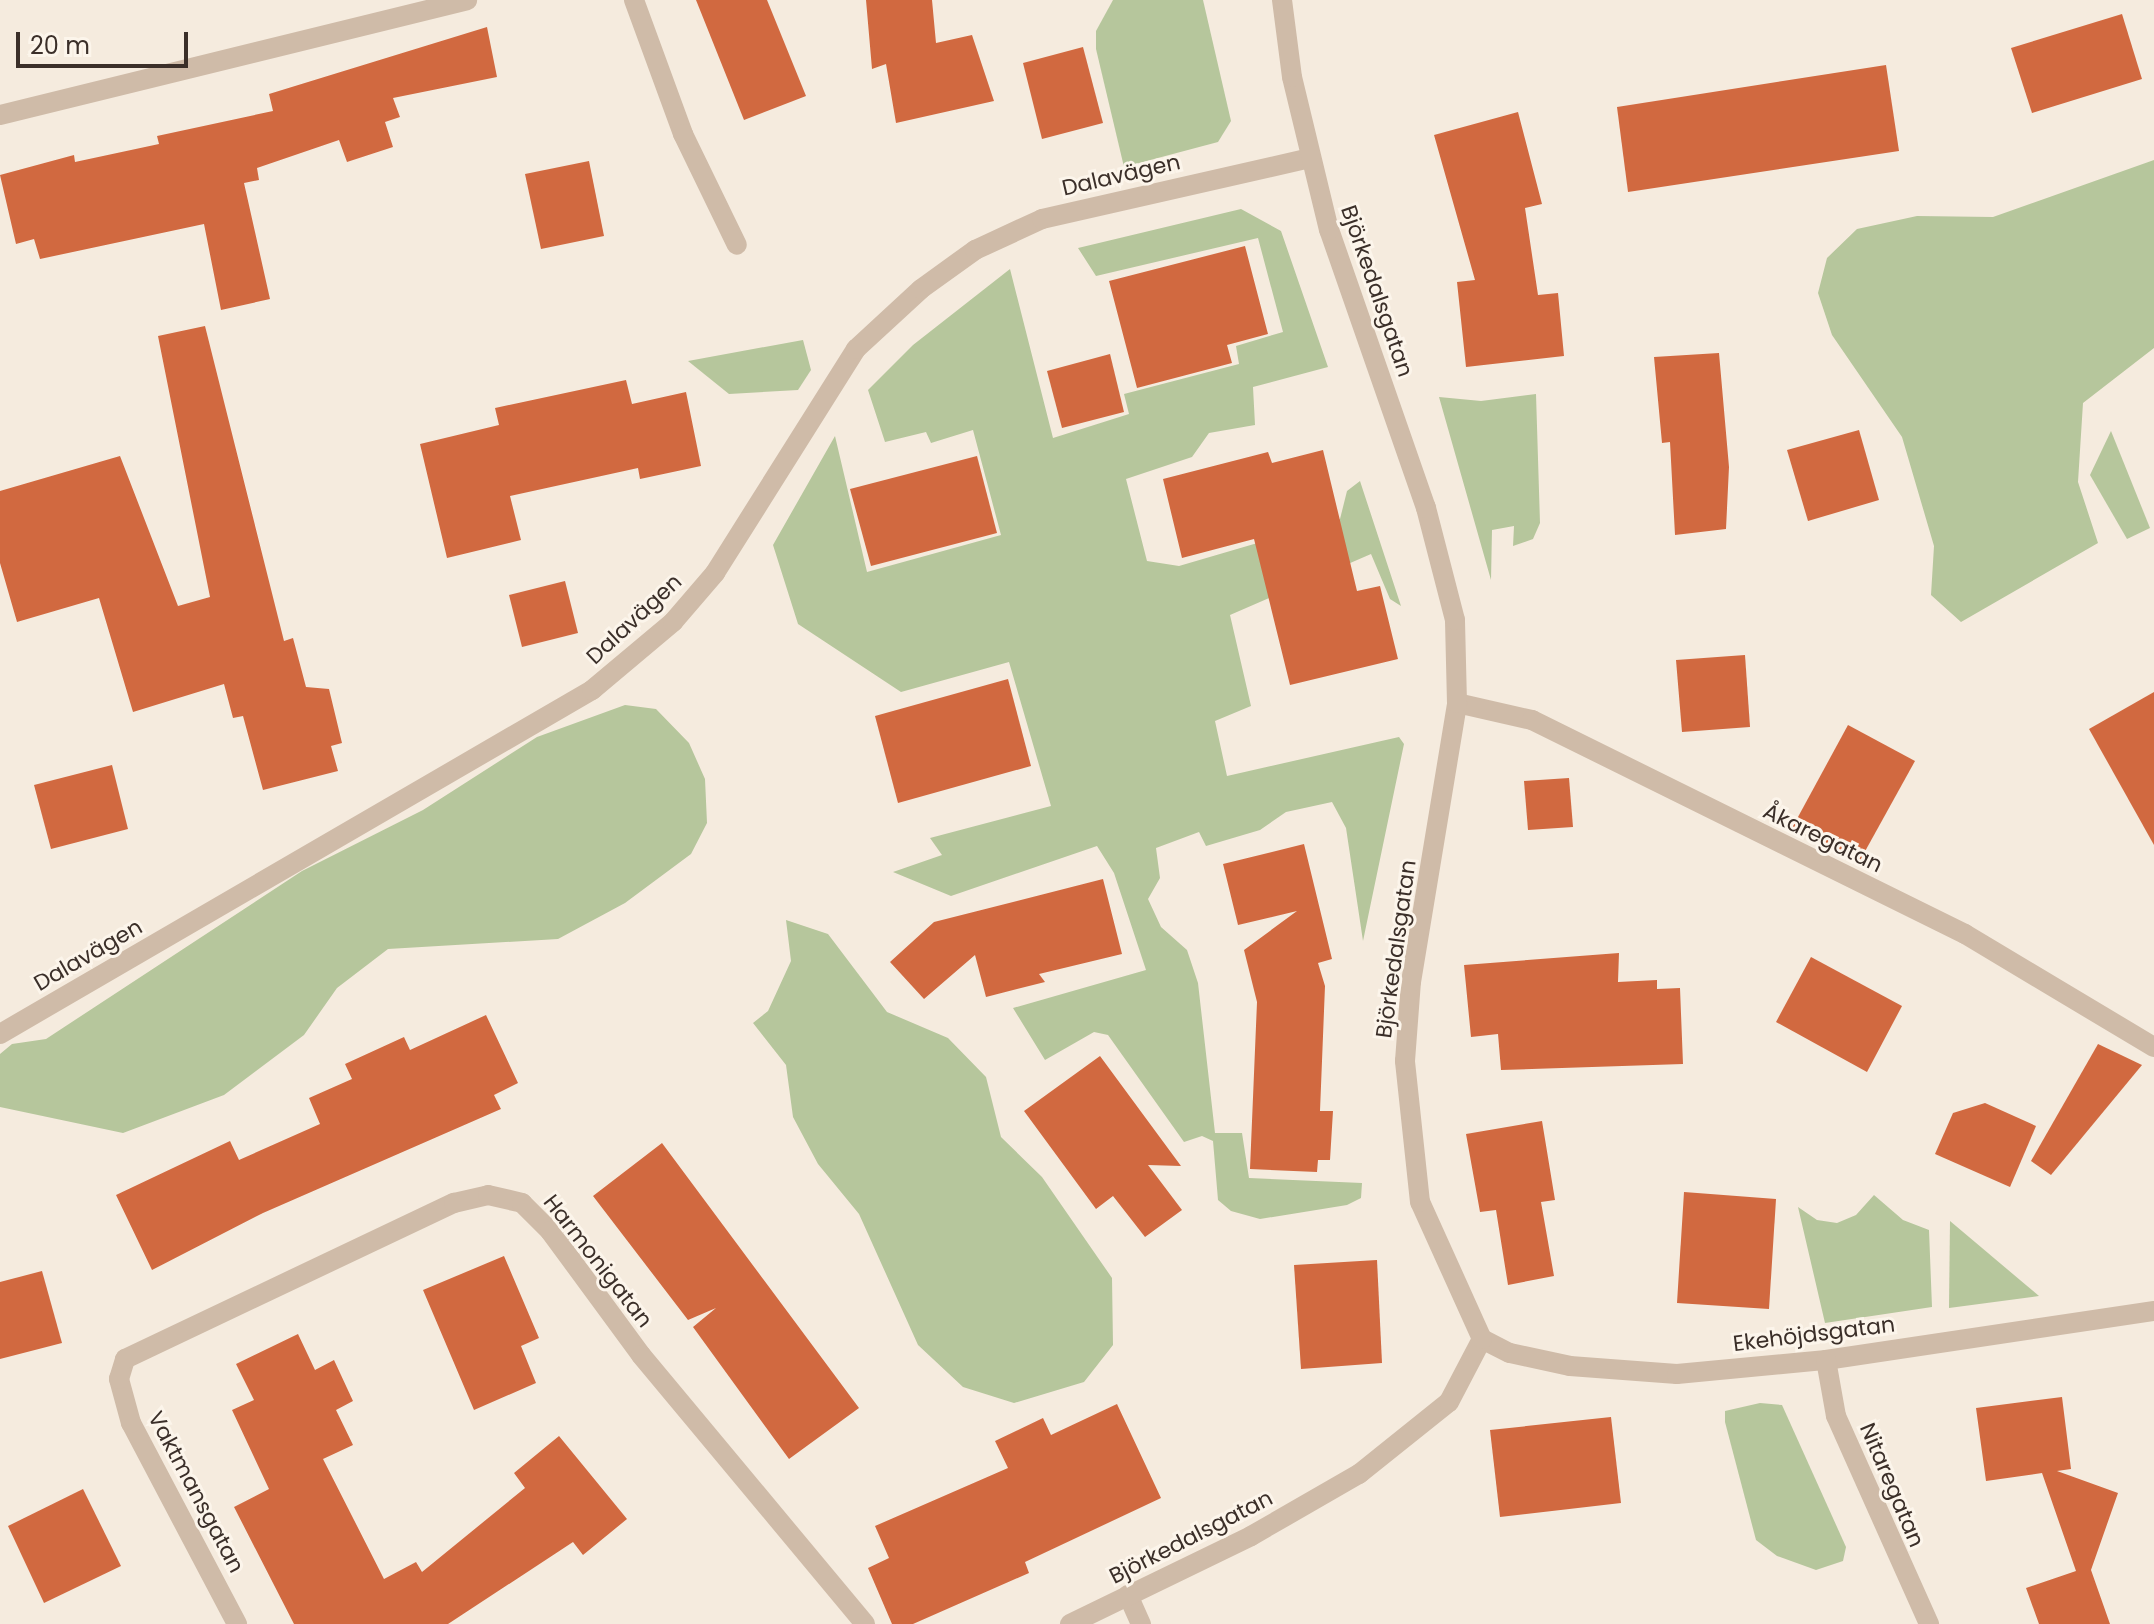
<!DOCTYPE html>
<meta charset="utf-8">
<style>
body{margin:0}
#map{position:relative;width:2154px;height:1624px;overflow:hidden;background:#f5ebde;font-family:Poppins,sans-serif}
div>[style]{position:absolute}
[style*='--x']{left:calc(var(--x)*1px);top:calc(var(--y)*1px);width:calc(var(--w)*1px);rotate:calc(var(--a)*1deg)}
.green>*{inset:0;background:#b6c69c}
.building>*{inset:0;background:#d16940}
.street>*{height:20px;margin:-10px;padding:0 10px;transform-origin:10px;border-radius:10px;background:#cfbba8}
span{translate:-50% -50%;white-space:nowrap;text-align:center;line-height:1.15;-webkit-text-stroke:6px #fcf5eb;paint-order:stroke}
.street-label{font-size:22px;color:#3b2f29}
.scale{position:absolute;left:16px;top:32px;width:172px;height:36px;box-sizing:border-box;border:4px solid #3b2f29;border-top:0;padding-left:10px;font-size:24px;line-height:28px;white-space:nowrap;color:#3b2f29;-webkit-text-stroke:6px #fcf5eb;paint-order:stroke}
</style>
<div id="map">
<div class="green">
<i style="clip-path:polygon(1113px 0,1203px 0,1231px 121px,1218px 142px,1124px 167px,1096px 49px,1096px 31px)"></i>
<i style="clip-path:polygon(2154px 160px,2154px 348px,2083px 403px,2078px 482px,2098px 543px,1961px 622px,1931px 595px,1934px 546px,1902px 437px,1832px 335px,1818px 293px,1827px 258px,1857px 229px,1917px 216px,1993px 217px)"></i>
<i style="clip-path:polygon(1241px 209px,1281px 231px,1328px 367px,1253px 387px,1255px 425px,1209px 433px,1192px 457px,1126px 479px,1147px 561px,1179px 566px,1340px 519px,1347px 491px,1360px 481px,1401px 606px,1390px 599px,1371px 554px,1230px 615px,1251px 706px,1215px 721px,1227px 776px,1399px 737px,1404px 744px,1363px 941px,1346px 828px,1332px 802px,1286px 812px,1260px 830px,1206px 846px,1199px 832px,1156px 848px,1160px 878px,1148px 899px,1161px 927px,1187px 950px,1198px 983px,1215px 1133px,1242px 1133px,1249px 1178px,1362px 1183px,1361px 1198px,1347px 1205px,1260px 1219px,1231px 1211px,1218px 1200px,1213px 1141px,1202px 1136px,1184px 1142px,1108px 1035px,1094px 1032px,1045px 1060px,1013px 1008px,1146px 970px,1114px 873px,1097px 846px,951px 896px,893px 872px,942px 855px,930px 838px,1051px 806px,1009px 662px,901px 692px,798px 624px,773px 545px,835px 436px,867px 572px,1001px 535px,973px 430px,931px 443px,926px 432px,885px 442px,868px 390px,913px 345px,1010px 269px,1053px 438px,1129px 414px,1124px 394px,1239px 364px,1236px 346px,1283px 332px,1258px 238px,1096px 276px,1078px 248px)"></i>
<i style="clip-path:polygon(803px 340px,811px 370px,798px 390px,729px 394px,688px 361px)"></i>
<i style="clip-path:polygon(1536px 394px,1540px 523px,1533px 539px,1513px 546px,1514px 526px,1492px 530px,1491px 580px,1439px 397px,1481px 401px)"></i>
<i style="clip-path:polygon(2111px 431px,2150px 528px,2127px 539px,2090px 475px)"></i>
<i style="clip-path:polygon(625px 705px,656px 709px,689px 743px,705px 779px,707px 823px,691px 854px,625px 903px,558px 939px,388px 949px,337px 988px,304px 1035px,224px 1095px,123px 1133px,0 1107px,0 1054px,12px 1044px,46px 1039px,302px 871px,423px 810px,537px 737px)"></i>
<i style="clip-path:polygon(786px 920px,828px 934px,887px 1012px,948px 1038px,986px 1077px,1001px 1137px,1042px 1177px,1112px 1278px,1113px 1345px,1084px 1382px,1014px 1403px,963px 1387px,918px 1345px,859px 1214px,818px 1164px,793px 1117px,786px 1065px,753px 1023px,768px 1011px,791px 961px)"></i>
<i style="clip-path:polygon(1874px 1195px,1903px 1220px,1929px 1230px,1932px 1307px,1825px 1323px,1798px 1207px,1817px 1220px,1837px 1223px,1856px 1215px)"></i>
<i style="clip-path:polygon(1950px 1221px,2039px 1296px,1949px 1308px)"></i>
<i style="clip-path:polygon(1760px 1403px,1782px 1405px,1846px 1547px,1843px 1561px,1816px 1570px,1777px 1556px,1756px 1540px,1725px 1422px,1725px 1411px)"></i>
</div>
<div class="building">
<i style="clip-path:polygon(696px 0,767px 0,806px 96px,744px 120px)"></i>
<i style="clip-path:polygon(866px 0,932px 0,936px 43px,972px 35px,994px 101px,896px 123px,886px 64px,872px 69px)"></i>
<i style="clip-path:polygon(2122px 14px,2142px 79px,2032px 113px,2011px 48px)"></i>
<i style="clip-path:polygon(487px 27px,497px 77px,393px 98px,400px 117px,385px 122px,393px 147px,347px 162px,339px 140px,257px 168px,259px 180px,244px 183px,270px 299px,221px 310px,204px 224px,40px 259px,34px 239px,16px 244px,0 175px,74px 155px,75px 162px,159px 144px,157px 136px,273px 111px,269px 94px)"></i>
<i style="clip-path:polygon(1083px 47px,1103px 123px,1042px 139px,1023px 63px)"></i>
<i style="clip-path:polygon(1886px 65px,1899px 151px,1628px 192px,1617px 107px)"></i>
<i style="clip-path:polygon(1518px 112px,1542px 204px,1525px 208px,1538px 295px,1558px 293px,1564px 356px,1466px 367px,1457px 282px,1475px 280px,1434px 135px)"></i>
<i style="clip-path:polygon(589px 161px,604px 236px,541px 249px,525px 174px)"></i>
<i style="clip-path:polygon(1245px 246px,1268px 334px,1227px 345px,1232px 363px,1137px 388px,1109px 281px)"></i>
<i style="clip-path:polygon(205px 326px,284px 641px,293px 638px,306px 687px,329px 689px,342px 743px,331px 746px,338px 771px,263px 790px,243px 716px,233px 718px,224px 684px,133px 712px,99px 598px,17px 622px,0 563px,0 491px,120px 456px,178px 606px,210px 597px,158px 336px)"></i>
<i style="clip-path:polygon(1719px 353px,1729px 467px,1726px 529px,1675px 535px,1670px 442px,1662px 443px,1654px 357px)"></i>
<i style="clip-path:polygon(1110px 354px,1124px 412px,1062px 428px,1047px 371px)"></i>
<i style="clip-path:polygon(626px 380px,632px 404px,686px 392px,701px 466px,640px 479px,638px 468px,510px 496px,521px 540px,447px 558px,420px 444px,499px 425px,495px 408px)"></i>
<i style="clip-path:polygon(1859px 430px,1879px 500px,1808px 521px,1787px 450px)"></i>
<i style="clip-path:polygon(1323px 450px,1357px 591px,1380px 586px,1398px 659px,1290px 685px,1254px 539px,1182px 558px,1163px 479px,1268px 452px,1272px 463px)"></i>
<i style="clip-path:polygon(977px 456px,997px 533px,871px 566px,850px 489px)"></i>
<i style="clip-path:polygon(565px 581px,578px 633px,522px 647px,509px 595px)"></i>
<i style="clip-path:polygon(1745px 655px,1750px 727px,1682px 732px,1676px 660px)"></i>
<i style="clip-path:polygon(1008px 679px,1031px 766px,898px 803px,875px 716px)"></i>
<i style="clip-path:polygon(2154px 692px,2154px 845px,2089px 729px)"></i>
<i style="clip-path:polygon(1848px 725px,1915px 761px,1858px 864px,1792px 828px)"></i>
<i style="clip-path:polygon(112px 765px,128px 829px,51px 849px,34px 785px)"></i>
<i style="clip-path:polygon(1569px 778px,1573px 827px,1528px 830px,1524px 781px)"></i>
<i style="clip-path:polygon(1304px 844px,1332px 959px,1318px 963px,1325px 986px,1320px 1111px,1333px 1111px,1330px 1160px,1318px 1160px,1317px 1172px,1250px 1169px,1257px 1002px,1244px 950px,1297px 911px,1238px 925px,1223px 864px)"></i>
<i style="clip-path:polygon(1103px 879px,1122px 954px,1039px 974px,1045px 982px,986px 997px,975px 955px,924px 999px,890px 962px,934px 922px)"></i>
<i style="clip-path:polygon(1619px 953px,1618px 982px,1657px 980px,1657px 989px,1680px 988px,1683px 1064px,1501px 1070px,1498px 1034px,1471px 1037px,1464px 965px)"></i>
<i style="clip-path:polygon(1811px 957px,1902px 1006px,1867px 1072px,1776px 1022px)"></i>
<i style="clip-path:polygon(486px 1015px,518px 1083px,494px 1095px,501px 1109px,263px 1213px,152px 1270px,116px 1195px,230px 1141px,239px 1160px,320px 1124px,309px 1098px,352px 1079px,345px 1064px,404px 1037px,410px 1050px)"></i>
<i style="clip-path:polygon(2098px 1044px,2142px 1065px,2051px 1175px,2031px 1161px)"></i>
<i style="clip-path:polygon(1100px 1056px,1181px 1166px,1148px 1165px,1182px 1210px,1145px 1237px,1113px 1196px,1096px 1209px,1024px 1111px)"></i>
<i style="clip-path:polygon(1985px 1103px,2036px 1126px,2010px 1187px,1935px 1154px,1953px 1113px)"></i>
<i style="clip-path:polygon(1542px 1121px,1555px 1200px,1541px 1202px,1554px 1276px,1508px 1285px,1496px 1210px,1480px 1212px,1466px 1134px)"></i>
<i style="clip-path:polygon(662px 1143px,859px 1408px,789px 1459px,693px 1327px,716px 1308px,688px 1320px,593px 1196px)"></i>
<i style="clip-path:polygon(1684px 1192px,1776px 1199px,1769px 1309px,1677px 1303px)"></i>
<i style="clip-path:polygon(504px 1256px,539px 1338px,521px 1346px,536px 1383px,474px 1410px,423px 1290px)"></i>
<i style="clip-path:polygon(1377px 1260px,1382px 1363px,1301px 1369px,1294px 1265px)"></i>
<i style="clip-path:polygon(42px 1271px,62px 1343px,0 1359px,0 1282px)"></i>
<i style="clip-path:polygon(298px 1334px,315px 1370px,334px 1360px,353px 1401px,336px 1410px,353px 1445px,323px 1459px,384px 1579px,416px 1562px,422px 1572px,525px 1488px,514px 1473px,559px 1436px,627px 1519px,583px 1555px,573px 1542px,448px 1624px,294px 1624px,234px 1507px,269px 1489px,232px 1410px,254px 1400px,236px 1364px)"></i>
<i style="clip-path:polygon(2062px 1397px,2071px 1469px,2057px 1471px,2118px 1493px,2091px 1570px,2110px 1624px,2039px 1624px,2026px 1588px,2076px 1571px,2042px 1473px,1986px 1481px,1976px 1408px)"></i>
<i style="clip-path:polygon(1117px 1404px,1161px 1498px,1025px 1562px,1029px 1573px,913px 1624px,892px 1624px,868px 1568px,889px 1558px,875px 1526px,1008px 1468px,995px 1441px,1043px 1418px,1051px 1435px)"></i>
<i style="clip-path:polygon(1611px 1417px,1621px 1503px,1500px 1517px,1490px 1430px)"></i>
<i style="clip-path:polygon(83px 1489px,121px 1566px,44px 1603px,8px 1526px)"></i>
</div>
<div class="street">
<i style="--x:634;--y:0;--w:143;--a:69.9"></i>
<i style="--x:683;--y:134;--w:123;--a:64.1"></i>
<i style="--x:0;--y:115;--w:481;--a:-13.8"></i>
<i style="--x:1457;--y:703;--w:77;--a:12.8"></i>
<i style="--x:1532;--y:720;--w:483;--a:26.3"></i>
<i style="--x:1965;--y:934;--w:220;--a:30.9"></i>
<i style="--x:0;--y:1034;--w:685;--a:-30.16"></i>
<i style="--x:592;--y:690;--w:106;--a:-40"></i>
<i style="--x:673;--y:622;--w:65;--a:-49.4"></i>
<i style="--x:715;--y:573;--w:265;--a:-57.8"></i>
<i style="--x:856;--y:349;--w:88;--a:-42.7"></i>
<i style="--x:921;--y:289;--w:67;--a:-35.8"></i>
<i style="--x:975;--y:250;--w:74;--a:-24.8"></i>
<i style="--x:1042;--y:219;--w:275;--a:-12.8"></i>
<i style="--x:1482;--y:1339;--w:31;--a:27"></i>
<i style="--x:1510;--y:1353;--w:61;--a:12.2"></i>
<i style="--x:1570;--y:1366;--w:107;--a:4.3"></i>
<i style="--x:1677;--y:1374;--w:150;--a:-5.4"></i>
<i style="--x:1826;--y:1360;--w:332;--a:-8.5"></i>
<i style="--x:1826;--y:1360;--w:57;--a:79.9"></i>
<i style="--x:1836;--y:1416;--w:228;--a:65.9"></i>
<i style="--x:1128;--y:1595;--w:32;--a:66"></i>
<i style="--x:237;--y:1624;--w:227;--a:-117.8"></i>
<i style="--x:131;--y:1423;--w:46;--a:-105.3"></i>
<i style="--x:119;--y:1379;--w:21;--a:-73"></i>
<i style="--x:125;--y:1359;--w:364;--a:-25.4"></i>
<i style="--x:454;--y:1203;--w:35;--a:-13"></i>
<i style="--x:488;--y:1195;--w:35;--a:13"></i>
<i style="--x:522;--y:1203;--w:40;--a:45"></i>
<i style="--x:550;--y:1231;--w:154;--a:53.7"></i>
<i style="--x:641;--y:1355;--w:350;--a:50.2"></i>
<i style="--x:1070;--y:1624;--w:201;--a:-25.9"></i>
<i style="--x:1251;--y:1536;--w:125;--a:-29.9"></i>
<i style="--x:1359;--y:1474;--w:115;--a:-38.7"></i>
<i style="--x:1449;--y:1402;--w:71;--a:-62.4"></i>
<i style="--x:1482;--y:1339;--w:150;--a:-114.3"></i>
<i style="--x:1420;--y:1202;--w:142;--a:-96.1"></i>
<i style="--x:1405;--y:1061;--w:79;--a:-85.7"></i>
<i style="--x:1411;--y:982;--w:283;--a:-80.6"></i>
<i style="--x:1457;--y:703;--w:83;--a:-91.4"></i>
<i style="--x:1455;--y:620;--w:116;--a:-104.5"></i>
<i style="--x:1426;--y:508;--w:294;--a:-109.2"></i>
<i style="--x:1329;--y:230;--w:157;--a:-103.6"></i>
<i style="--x:1292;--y:77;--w:78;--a:-97.4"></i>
</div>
<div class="street-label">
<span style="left:1121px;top:175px;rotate:-13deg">Dalavägen</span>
<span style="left:1377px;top:291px;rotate:71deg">Björkedalsgatan</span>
<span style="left:634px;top:619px;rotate:-43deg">Dalavägen</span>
<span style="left:1823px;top:838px;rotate:26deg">Åkaregatan</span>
<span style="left:1396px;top:949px;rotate:-82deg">Björkedalsgatan</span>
<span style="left:88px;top:955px;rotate:-30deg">Dalavägen</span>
<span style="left:598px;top:1261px;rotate:52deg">Harmonigatan</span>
<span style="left:1814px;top:1334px;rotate:-7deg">Ekehöjdsgatan</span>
<span style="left:1892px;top:1485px;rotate:67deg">Nitaregatan</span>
<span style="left:196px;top:1492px;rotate:62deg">Vaktmansgatan</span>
<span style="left:1191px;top:1537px;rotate:-27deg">Björkedalsgatan</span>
</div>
<div class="scale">20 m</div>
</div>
